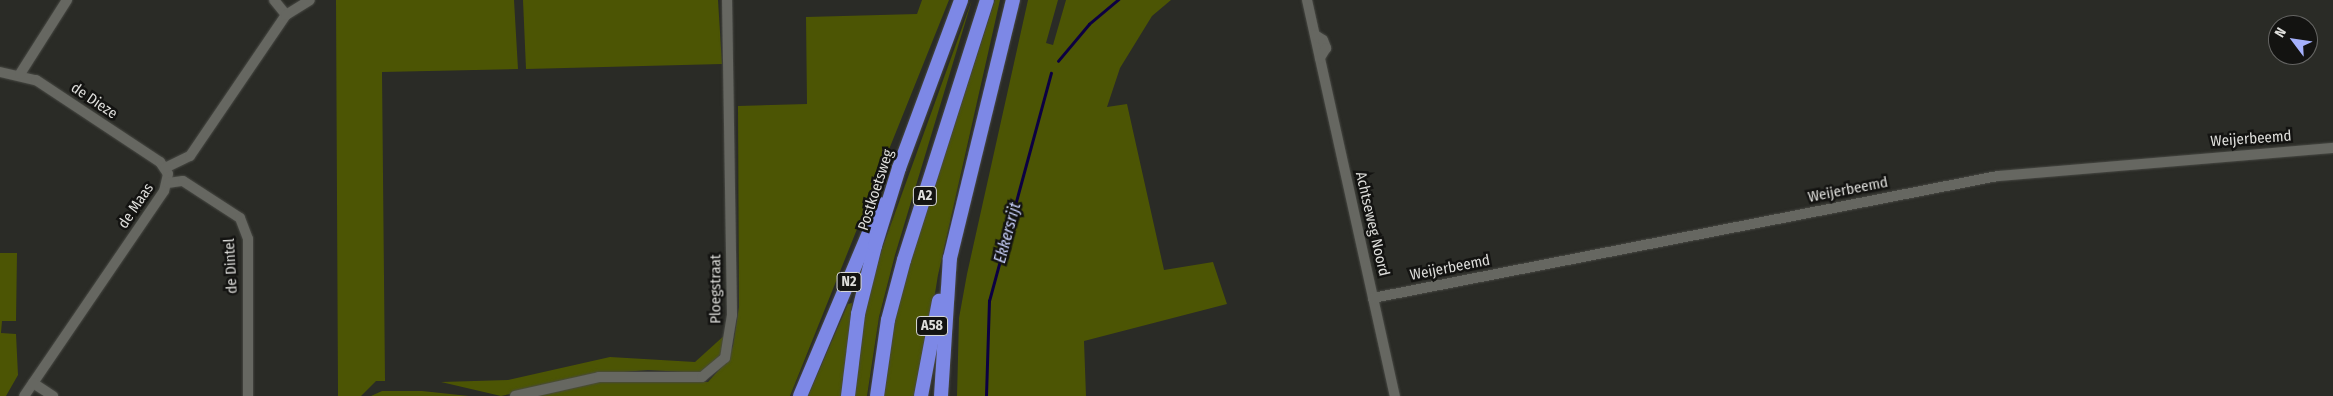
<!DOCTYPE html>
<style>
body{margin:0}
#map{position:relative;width:2333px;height:396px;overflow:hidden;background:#2a2b26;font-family:"Fira Sans Condensed",sans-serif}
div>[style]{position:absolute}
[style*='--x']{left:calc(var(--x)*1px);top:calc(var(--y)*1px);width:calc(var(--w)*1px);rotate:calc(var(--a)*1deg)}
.green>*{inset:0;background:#4c5504}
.stream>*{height:2.5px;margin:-1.25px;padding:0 1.25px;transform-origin:1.25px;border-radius:1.25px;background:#0c0042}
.roads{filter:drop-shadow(0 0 1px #484944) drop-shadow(0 0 1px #484944)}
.minor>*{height:10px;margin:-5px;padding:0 5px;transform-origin:5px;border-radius:5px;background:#666761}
.highway>*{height:14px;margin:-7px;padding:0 7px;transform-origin:7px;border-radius:7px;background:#7d88e6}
span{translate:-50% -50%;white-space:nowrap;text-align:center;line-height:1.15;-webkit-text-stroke:5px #131311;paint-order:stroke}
.shield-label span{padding:1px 4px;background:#131311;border:1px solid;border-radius:4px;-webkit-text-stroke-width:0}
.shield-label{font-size:14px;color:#dededb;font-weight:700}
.street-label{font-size:15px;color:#dededb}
.water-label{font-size:16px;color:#c6cef8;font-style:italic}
.north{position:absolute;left:2268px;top:15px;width:50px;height:50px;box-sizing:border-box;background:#131311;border:1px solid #646462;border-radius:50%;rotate:301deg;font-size:14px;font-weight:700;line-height:20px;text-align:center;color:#dededb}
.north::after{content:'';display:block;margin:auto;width:18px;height:22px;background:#a5b1fc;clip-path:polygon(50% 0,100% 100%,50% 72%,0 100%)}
</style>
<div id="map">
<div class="green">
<i style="clip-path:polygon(336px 0,514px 0,518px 69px,382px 72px,385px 381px,376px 381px,361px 396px,338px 396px)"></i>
<i style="clip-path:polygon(523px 0,718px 0,722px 64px,526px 69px)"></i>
<i style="clip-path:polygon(922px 0,949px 0,790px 396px,527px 396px,559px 386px,629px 378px,708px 382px,727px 361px,733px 346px,739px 307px,738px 106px,807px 104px,806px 17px,917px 14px)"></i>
<i style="clip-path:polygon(972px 0,895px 255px,879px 317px,867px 396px,853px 396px,864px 313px,882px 249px)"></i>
<i style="clip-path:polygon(995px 0,1000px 0,938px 275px,918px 396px,883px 396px,894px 320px,910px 262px)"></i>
<i style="clip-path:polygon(1028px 0,1058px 0,1046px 43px,1053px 45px,1066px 0,1171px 0,1152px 16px,1120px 68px,1107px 107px,1127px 104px,1164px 270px,1213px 262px,1227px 304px,1084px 341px,1086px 396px,957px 396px,959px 318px,967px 274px)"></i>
<i style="clip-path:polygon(0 253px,17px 253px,16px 321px,2px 321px,1px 333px,16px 334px,18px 375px,6px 396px,0 396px)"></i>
<i style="clip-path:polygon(852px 303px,842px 396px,808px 396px,848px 304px)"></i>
<i style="clip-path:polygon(727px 333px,721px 354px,701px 373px,648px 370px,599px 374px,501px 396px,441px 382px,508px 380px,610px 357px,695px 362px)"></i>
<i style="clip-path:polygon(382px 391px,422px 391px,469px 396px,371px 396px)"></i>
</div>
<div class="stream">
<i style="--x:1058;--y:61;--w:48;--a:-50"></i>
<i style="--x:1089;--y:24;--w:38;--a:-40"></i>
<i style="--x:986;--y:396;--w:95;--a:-88.2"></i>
<i style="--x:989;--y:301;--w:236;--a:-74.8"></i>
</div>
<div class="roads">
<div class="minor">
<i style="--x:274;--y:0;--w:19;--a:51"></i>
<i style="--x:1307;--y:0;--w:406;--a:77.5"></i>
<i style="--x:1315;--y:35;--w:9;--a:32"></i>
<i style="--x:1323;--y:40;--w:9;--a:69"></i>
<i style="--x:1326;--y:48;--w:12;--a:121"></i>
<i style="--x:0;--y:72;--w:37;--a:13"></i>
<i style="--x:36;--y:80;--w:149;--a:33.5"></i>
<i style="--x:160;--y:162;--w:14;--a:56"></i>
<i style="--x:168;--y:174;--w:17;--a:103"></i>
<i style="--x:164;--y:191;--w:248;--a:124.3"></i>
<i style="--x:20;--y:74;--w:88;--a:-57.6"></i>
<i style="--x:165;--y:168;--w:28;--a:-26"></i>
<i style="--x:190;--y:156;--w:171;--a:-55.8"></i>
<i style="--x:286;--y:15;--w:28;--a:-32"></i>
<i style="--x:168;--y:183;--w:15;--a:-8"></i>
<i style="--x:183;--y:181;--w:68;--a:33"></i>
<i style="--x:240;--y:218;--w:22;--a:69"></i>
<i style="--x:248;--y:239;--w:157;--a:90"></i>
<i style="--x:1373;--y:298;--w:637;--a:-11.05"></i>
<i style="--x:1998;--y:176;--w:336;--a:-4.8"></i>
<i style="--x:33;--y:383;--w:24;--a:33"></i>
<i style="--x:515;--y:396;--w:86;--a:-12.7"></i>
<i style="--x:599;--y:377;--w:103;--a:0"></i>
<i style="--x:702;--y:377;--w:30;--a:-40"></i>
<i style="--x:725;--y:358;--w:44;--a:-80.8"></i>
<i style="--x:732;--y:315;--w:315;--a:-90.9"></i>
</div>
<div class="highway">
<i style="--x:800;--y:396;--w:208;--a:-67.1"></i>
<i style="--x:848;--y:396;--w:83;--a:-83"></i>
<i style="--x:858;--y:314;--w:70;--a:-76"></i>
<i style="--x:875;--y:246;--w:82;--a:-72.9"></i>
<i style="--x:899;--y:168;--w:179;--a:-69.7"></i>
<i style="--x:877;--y:396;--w:77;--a:-81.8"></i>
<i style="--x:888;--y:320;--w:62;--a:-75.1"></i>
<i style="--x:904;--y:260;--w:273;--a:-72.3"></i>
<i style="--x:921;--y:396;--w:97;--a:-79.3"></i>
<i style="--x:941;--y:396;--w:138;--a:-86.3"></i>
<i style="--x:950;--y:258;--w:266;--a:-76.3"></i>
</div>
</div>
<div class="shield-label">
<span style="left:925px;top:196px">A2</span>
<span style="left:849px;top:282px">N2</span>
<span style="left:932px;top:326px">A58</span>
</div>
<div class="street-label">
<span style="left:94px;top:101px;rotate:34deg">de Dieze</span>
<span style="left:2251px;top:139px;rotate:-4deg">Weijerbeemd</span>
<span style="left:876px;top:190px;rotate:-72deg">Postkoetsweg</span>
<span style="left:1848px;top:190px;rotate:-11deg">Weijerbeemd</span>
<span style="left:136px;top:206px;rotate:-56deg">de Maas</span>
<span style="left:1372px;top:224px;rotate:77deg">Achtseweg Noord</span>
<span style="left:231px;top:266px;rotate:-93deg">de Dintel</span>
<span style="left:1450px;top:268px;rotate:-11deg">Weijerbeemd</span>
<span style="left:716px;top:289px;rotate:-90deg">Ploegstraat</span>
</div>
<div class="water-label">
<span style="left:1008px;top:233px;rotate:-75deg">Ekkersrijt</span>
</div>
<div class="north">N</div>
</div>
